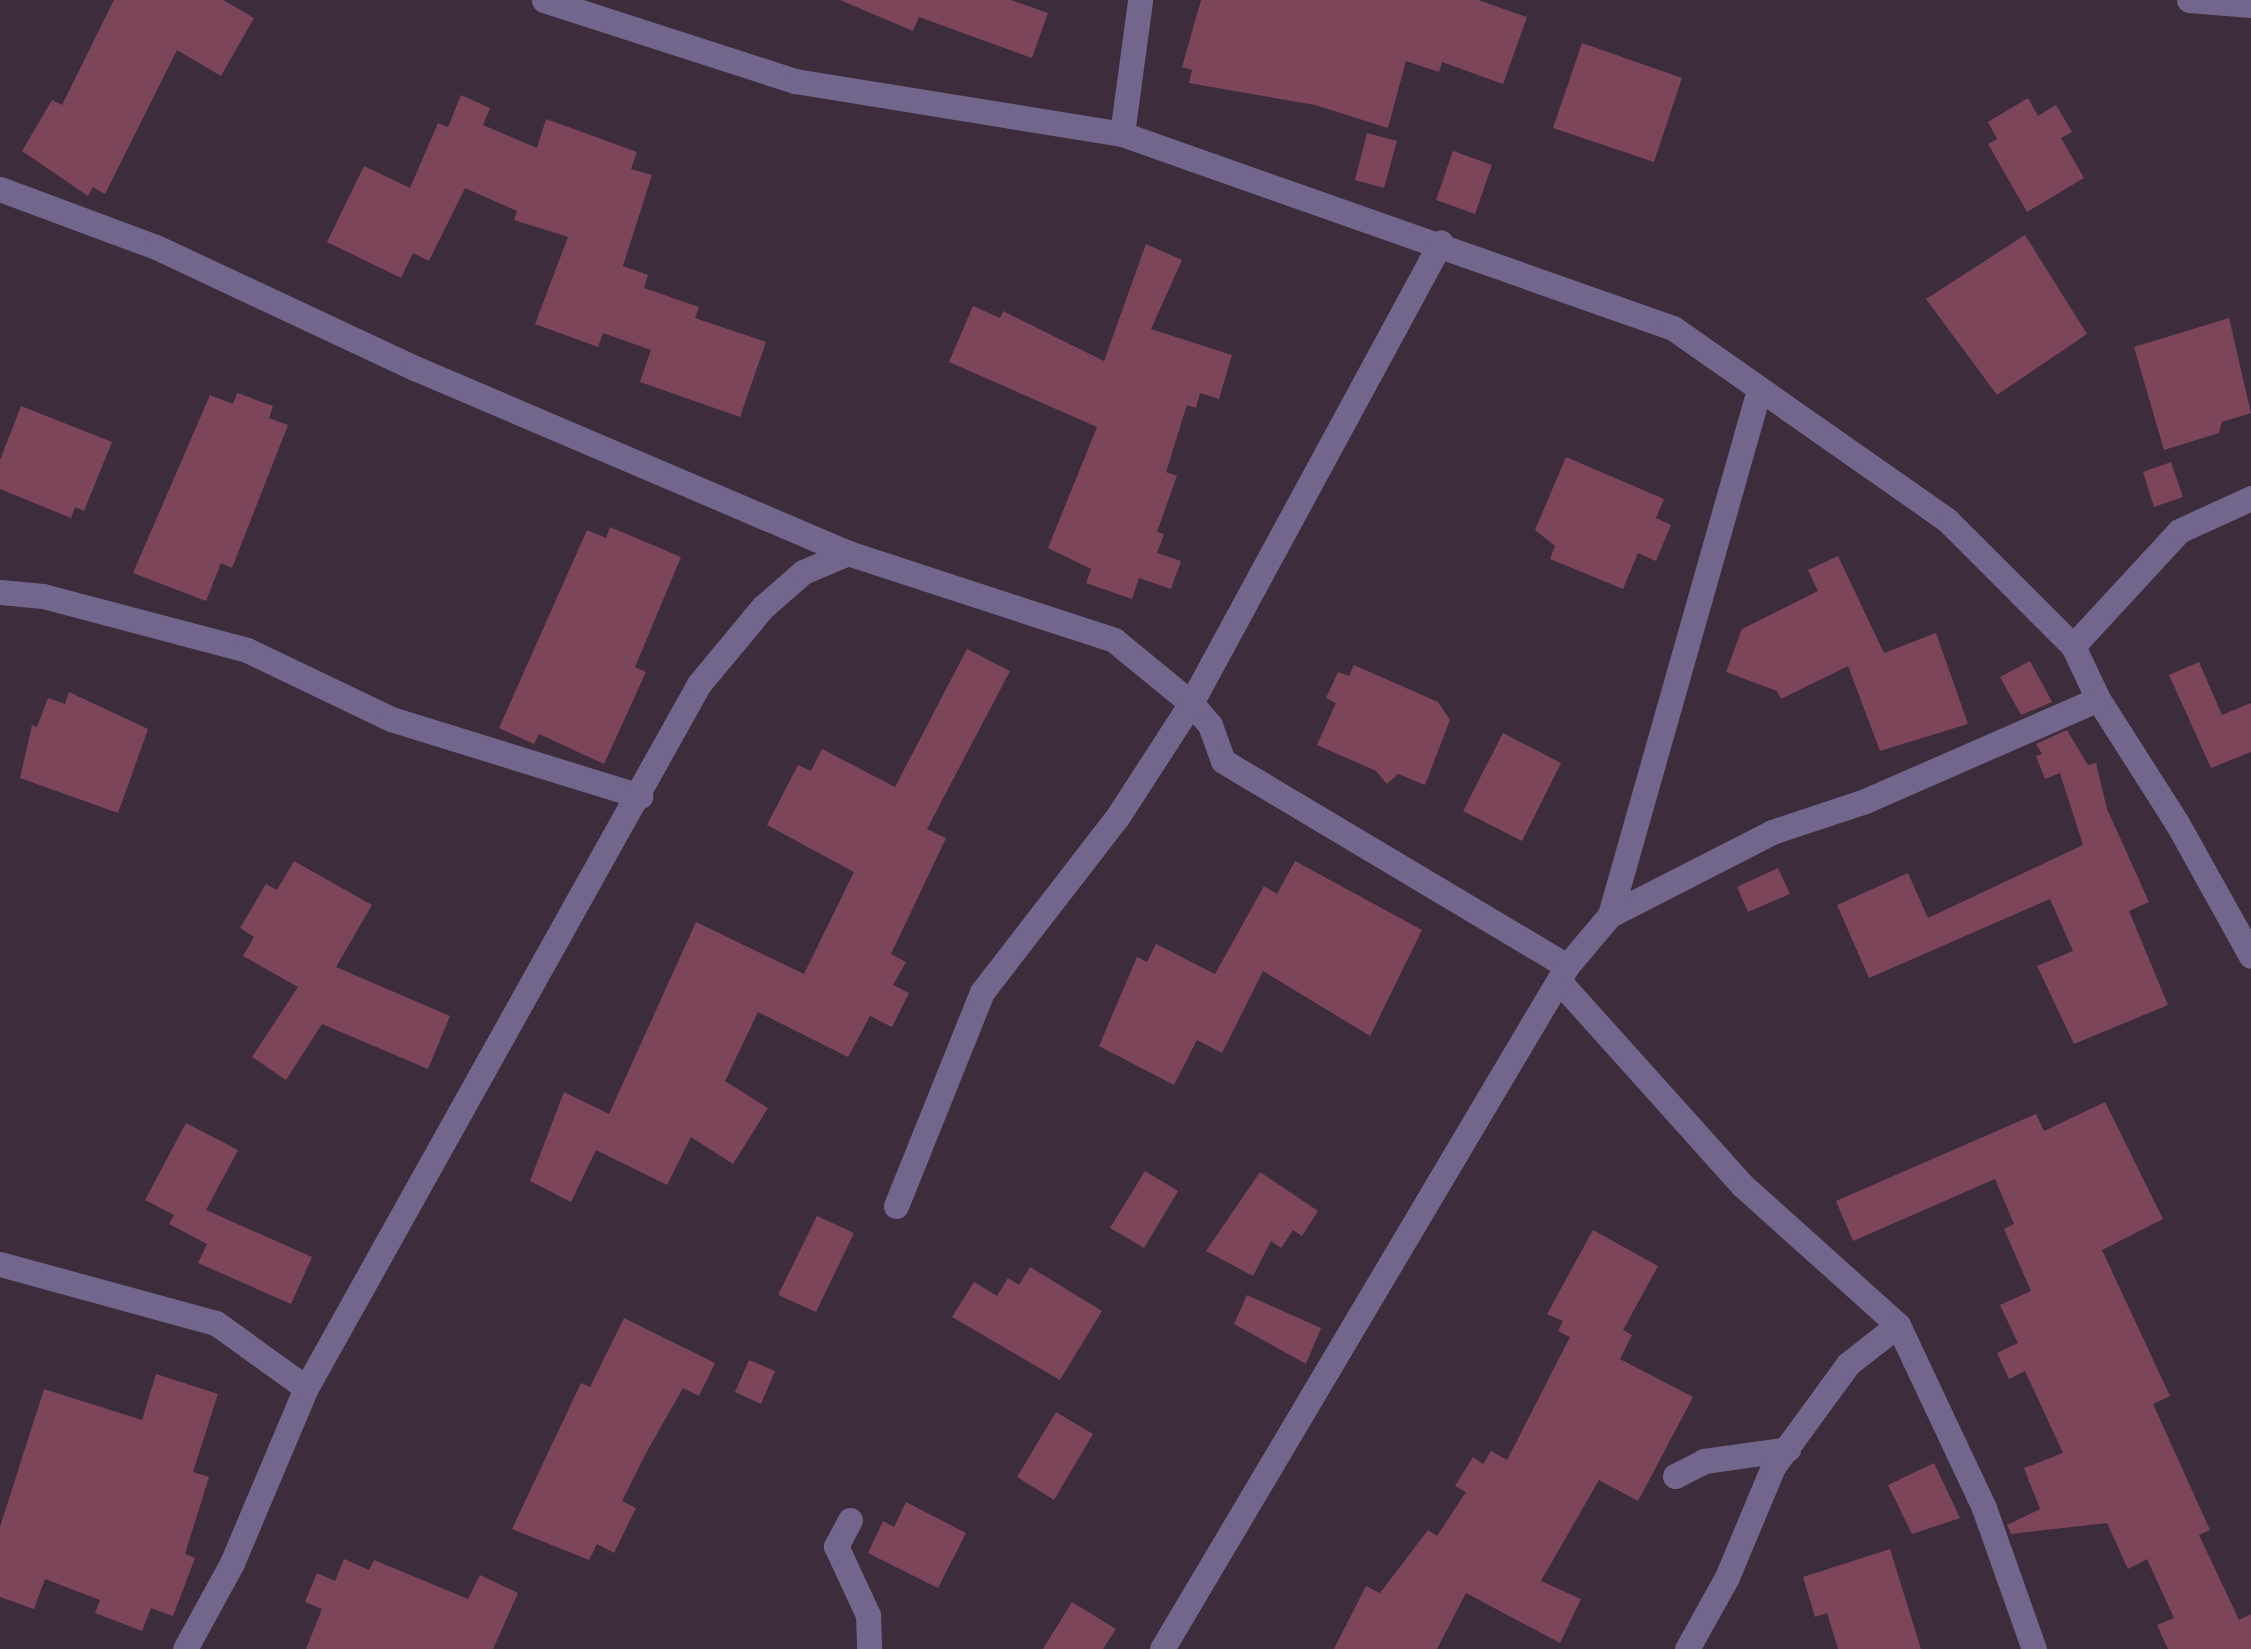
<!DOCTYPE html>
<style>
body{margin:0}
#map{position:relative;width:2251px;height:1649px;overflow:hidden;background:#3d2c3c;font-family:Quicksand,sans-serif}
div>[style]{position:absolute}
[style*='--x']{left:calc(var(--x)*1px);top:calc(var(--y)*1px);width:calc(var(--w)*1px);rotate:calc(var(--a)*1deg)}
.building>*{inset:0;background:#7c455a}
.minor>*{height:25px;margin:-12.5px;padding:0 12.5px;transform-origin:12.5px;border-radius:12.5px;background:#73668d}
span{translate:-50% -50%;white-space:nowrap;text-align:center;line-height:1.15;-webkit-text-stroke:9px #332332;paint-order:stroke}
</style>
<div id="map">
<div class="building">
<i style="clip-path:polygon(114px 0,223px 0,254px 18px,221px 76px,177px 50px,105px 194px,93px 187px,88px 196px,22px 151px,52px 100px,62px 105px)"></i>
<i style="clip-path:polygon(840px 0,1011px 0,1048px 13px,1032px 58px,919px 17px,913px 31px)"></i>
<i style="clip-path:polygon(1201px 0,1478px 0,1527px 17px,1503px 84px,1442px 62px,1439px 72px,1406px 61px,1388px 128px,1315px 105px,1189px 83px,1192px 70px,1182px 67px)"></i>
<i style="clip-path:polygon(1582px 43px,1682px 78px,1654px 162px,1553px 128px)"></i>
<i style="clip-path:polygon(461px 95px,490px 108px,483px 125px,537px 148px,546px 119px,637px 152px,631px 169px,652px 175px,623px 266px,648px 275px,644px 288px,699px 307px,695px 318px,766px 342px,740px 417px,640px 382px,651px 350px,603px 333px,598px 347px,535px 324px,568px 237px,514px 220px,517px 211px,465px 188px,429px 261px,413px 253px,401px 278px,327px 242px,364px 166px,410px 188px,438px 123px,448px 127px)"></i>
<i style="clip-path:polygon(2028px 98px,2038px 116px,2056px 105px,2072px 132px,2061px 138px,2084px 178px,2027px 212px,1988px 144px,1997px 139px,1988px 122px)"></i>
<i style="clip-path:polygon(1367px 133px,1397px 141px,1384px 188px,1355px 180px)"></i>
<i style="clip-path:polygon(1453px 151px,1492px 165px,1475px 214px,1436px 200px)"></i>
<i style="clip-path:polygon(2025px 235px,2087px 334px,1997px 395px,1926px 299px)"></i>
<i style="clip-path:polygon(1146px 244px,1182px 260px,1151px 329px,1232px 355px,1219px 399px,1200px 393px,1196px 408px,1187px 405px,1166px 472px,1177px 476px,1157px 532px,1164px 534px,1157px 553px,1181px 561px,1171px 589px,1139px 578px,1132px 599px,1086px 583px,1091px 569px,1048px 548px,1097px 427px,949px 362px,973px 306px,1000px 318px,1003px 311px,1104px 361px)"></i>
<i style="clip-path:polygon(2229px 318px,2251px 413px,2222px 422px,2219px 433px,2164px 450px,2134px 347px)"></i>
<i style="clip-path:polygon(237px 393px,273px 406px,269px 418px,288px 425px,232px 568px,221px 563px,206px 601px,133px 573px,210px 395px,233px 404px)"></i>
<i style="clip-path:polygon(21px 406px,112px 442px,84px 511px,75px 507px,71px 518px,0 489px,0 460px)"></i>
<i style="clip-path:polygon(1566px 457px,1664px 499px,1656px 518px,1671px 525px,1656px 561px,1638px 553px,1623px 589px,1550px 559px,1555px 546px,1535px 530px)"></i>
<i style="clip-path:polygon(2171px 462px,2183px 497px,2154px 507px,2143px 472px)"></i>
<i style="clip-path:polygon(610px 527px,681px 557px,635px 667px,646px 672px,604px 764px,539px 734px,534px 744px,499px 728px,587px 530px,606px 538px)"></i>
<i style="clip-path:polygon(1838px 556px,1884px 653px,1936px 633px,1968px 724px,1880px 751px,1848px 666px,1781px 699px,1777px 691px,1726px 672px,1742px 629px,1818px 591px,1808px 570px)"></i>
<i style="clip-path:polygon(967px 649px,1010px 671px,927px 829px,946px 838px,891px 954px,906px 962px,893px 985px,909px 993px,892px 1027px,870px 1016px,848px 1057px,758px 1012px,725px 1081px,768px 1108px,733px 1164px,691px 1137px,667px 1185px,596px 1150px,571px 1202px,530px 1181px,564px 1092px,609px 1114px,696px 922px,804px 974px,854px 872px,767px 825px,798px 765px,811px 771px,822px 749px,895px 787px)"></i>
<i style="clip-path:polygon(2030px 661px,2052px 702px,2021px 715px,2000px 677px)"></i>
<i style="clip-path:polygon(2199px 662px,2222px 715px,2251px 703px,2251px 752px,2211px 768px,2169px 675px)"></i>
<i style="clip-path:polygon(1354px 665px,1438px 702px,1450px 720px,1425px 785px,1398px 774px,1387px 784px,1376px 771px,1317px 745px,1336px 703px,1326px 698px,1338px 672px,1349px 676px)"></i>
<i style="clip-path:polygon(69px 692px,148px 729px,118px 813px,20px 778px,32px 725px,37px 727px,48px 698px,65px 704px)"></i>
<i style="clip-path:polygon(2067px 730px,2088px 765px,2096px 763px,2107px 809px,2149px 902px,2129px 911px,2168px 1005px,2074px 1044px,2037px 966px,2073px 951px,2050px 899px,1869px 978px,1837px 905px,1908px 873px,1928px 918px,2083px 845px,2060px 773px,2045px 779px,2036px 756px,2042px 754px,2036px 744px)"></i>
<i style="clip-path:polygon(1503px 733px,1561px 763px,1522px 841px,1463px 811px)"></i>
<i style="clip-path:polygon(294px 861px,372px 905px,336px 967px,450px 1016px,428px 1069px,322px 1024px,286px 1080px,252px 1057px,298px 987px,243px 956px,254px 937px,240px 928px,266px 884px,277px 890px)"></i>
<i style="clip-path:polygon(1295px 861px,1422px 930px,1370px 1036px,1263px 971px,1222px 1053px,1197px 1040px,1174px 1085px,1099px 1046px,1137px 957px,1147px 962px,1156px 944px,1215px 974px,1264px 886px,1277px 894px)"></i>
<i style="clip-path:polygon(1778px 868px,1790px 894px,1748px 912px,1737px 887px)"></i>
<i style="clip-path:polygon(2105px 1102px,2163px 1219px,2102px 1250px,2170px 1396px,2153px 1404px,2210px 1530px,2199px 1535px,2239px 1620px,2251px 1614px,2251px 1649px,2168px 1649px,2157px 1625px,2174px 1618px,2147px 1559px,2128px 1569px,2107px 1523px,2011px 1534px,2007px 1525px,2040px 1509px,2024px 1468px,2063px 1453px,2025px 1371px,2009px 1379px,1997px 1353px,2018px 1343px,2000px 1305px,2031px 1291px,2004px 1229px,2014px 1224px,1995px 1179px,1853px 1241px,1836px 1201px,2036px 1114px,2044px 1131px)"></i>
<i style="clip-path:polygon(186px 1123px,238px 1150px,206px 1210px,312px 1257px,291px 1304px,198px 1263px,207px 1244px,169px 1224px,174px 1215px,145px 1200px)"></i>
<i style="clip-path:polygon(1145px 1171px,1178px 1191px,1144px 1248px,1110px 1228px)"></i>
<i style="clip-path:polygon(1260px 1172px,1318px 1211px,1302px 1236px,1293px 1230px,1281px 1248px,1271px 1241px,1253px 1276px,1206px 1251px)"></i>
<i style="clip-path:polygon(817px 1216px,854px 1233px,816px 1312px,778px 1295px)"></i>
<i style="clip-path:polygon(1593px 1230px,1658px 1266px,1623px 1330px,1632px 1335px,1620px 1359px,1693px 1397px,1638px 1501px,1599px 1480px,1541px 1581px,1581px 1599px,1560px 1643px,1466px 1593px,1437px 1649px,1334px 1649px,1366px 1586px,1380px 1593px,1428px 1530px,1437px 1536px,1466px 1492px,1455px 1486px,1473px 1457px,1483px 1464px,1491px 1451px,1507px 1460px,1570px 1337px,1558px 1331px,1563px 1321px,1547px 1314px)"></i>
<i style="clip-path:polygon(1030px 1267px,1102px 1311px,1060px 1380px,952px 1317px,974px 1282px,997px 1296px,1008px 1278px,1019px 1285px)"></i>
<i style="clip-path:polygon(1247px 1295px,1321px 1328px,1306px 1364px,1234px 1324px)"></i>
<i style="clip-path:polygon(624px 1318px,715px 1363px,699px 1396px,683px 1388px,646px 1453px,622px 1501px,636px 1508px,614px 1553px,597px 1544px,589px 1560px,512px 1529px,581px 1383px,590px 1387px)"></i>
<i style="clip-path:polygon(749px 1360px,775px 1371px,761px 1404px,735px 1392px)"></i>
<i style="clip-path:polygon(156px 1374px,218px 1394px,193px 1472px,209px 1477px,185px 1554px,195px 1558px,173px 1616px,151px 1608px,142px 1631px,95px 1613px,100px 1600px,45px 1579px,34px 1609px,0 1597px,0 1527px,44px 1389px,142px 1420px)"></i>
<i style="clip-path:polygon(1056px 1412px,1093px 1434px,1054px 1500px,1017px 1477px)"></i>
<i style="clip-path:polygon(1934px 1463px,1960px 1518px,1912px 1534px,1888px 1485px)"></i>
<i style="clip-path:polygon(906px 1502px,966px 1533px,938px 1588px,868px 1553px,883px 1521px,894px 1527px)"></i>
<i style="clip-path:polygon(1890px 1549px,1921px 1649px,1838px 1649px,1827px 1613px,1815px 1617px,1803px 1577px)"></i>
<i style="clip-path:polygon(344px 1559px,369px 1570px,374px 1560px,468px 1599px,480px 1575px,518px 1593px,493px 1649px,306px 1649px,322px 1609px,305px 1602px,317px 1573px,335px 1581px)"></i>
<i style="clip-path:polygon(1072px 1602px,1116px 1629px,1103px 1649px,1043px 1649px)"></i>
</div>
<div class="minor">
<i style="--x:544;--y:0;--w:264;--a:17.9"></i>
<i style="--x:795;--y:81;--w:331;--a:9.2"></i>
<i style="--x:1122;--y:134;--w:584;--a:19.4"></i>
<i style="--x:1673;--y:328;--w:335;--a:35"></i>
<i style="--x:1947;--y:520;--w:178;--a:45"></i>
<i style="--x:2073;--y:646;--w:59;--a:64.7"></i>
<i style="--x:2098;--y:699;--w:147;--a:57.5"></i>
<i style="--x:2177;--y:823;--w:152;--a:60.9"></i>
<i style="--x:2189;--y:0;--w:62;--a:4.6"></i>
<i style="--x:1122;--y:134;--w:135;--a:-82.3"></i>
<i style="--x:0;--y:189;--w:166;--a:20.4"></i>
<i style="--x:156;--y:247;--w:288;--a:25.1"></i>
<i style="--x:417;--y:369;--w:469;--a:23.1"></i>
<i style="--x:848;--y:553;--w:280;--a:18.1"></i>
<i style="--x:1114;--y:640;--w:99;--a:39.3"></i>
<i style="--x:1191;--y:703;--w:29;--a:49"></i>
<i style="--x:1210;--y:725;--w:38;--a:70"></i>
<i style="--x:1223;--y:761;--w:400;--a:30.8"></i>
<i style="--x:0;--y:592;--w:43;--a:5.3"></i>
<i style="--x:43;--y:596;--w:211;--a:14.8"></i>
<i style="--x:247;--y:650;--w:160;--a:25.6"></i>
<i style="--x:391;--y:719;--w:261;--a:17.2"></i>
<i style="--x:2073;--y:646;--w:156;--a:-47.3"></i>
<i style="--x:2179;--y:531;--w:79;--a:-24.6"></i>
<i style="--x:1610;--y:915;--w:182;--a:-27.1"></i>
<i style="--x:1772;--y:832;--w:98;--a:-18.4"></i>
<i style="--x:1865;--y:801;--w:254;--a:-23.6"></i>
<i style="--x:1559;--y:981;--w:274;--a:48.1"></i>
<i style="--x:1742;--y:1185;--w:210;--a:41.9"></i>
<i style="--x:1898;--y:1325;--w:202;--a:64.8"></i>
<i style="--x:1984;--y:1508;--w:150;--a:70.5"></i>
<i style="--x:896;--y:1206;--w:231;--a:-68.1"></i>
<i style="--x:982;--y:992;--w:222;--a:-52.3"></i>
<i style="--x:1118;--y:816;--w:135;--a:-57.1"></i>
<i style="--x:1191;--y:703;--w:524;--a:-61.53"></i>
<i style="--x:0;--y:1264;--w:224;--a:15.3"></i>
<i style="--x:216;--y:1323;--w:111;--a:35.8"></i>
<i style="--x:1675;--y:1476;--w:33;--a:-27"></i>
<i style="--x:1704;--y:1461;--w:85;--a:-8.1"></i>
<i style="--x:850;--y:1520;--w:30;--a:118"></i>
<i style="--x:836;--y:1546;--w:76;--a:65.1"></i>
<i style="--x:868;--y:1615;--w:34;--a:88"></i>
<i style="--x:185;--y:1649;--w:98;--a:-61.3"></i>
<i style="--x:232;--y:1563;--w:190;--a:-67.1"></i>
<i style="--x:306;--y:1388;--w:806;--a:-60.83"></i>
<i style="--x:699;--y:684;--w:100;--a:-50.3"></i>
<i style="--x:763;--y:607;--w:53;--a:-41.2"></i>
<i style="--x:803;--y:572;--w:49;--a:-22.9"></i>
<i style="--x:1162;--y:1649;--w:794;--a:-59.33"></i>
<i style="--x:1567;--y:966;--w:67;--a:-49.9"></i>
<i style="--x:1610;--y:915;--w:546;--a:-74.16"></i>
<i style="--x:1687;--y:1649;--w:82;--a:-60.9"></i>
<i style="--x:1727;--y:1577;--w:119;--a:-67.3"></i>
<i style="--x:1773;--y:1467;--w:127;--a:-53.9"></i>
<i style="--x:1848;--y:1364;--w:63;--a:-38"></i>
</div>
</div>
